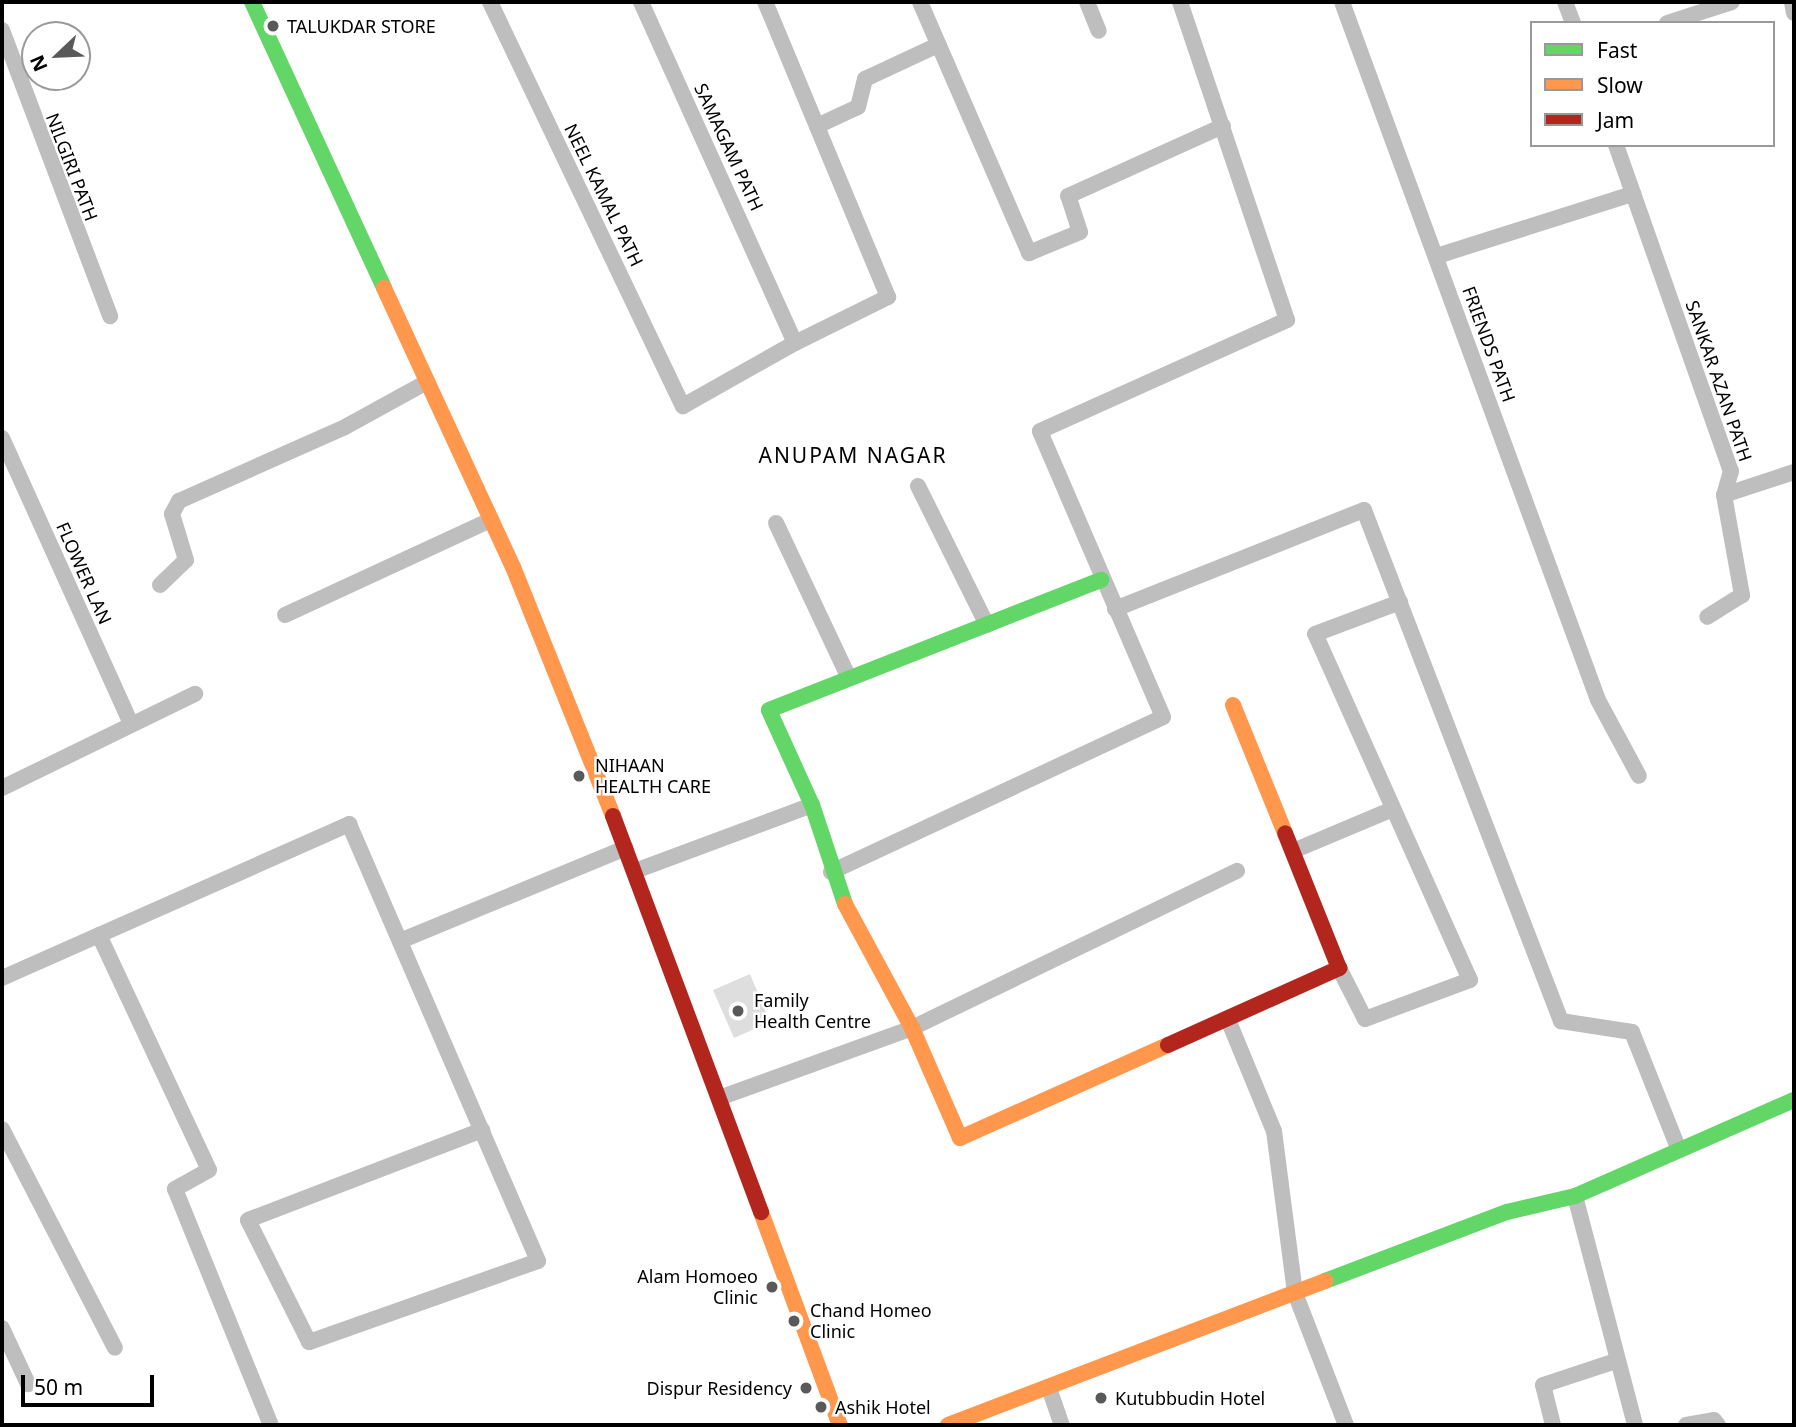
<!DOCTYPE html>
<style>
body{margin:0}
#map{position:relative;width:1796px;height:1427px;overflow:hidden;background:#fff;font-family:"Noto Sans",sans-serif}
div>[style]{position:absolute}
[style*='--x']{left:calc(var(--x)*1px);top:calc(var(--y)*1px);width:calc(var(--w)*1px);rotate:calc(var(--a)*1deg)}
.building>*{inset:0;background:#dedede}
.street>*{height:16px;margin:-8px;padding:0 8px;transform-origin:8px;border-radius:8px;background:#bebebe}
.fast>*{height:16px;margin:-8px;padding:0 8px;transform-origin:8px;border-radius:8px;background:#63d668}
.slow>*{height:16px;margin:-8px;padding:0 8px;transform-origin:8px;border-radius:8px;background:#ff974d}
.jam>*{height:16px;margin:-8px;padding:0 8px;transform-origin:8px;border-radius:8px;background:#b3261e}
.dots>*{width:19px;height:19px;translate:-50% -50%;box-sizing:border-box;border:4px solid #fff;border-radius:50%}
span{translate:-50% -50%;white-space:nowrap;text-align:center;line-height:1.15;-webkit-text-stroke:5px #fff;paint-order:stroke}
.poi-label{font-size:18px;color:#000}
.left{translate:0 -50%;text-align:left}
.right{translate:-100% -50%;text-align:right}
.street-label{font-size:18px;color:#000}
.quarter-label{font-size:21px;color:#000;letter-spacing:2px}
.frame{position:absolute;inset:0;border:4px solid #000;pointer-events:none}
.legend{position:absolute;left:1530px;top:21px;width:245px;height:126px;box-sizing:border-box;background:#fff;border:2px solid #999;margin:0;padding:9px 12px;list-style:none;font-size:21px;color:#000}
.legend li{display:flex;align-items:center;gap:14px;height:35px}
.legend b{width:35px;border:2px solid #999}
.north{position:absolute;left:21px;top:21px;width:70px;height:70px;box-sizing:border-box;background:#fff;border:2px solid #999;border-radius:50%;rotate:247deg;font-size:19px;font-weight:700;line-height:28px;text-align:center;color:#000}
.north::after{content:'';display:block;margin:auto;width:24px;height:32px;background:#595959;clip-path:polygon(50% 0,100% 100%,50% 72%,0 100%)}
.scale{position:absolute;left:21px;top:1375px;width:133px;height:32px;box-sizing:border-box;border:4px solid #000;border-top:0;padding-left:9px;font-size:21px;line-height:24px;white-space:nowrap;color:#000;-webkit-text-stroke:5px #fff;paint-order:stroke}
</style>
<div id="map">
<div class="building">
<i style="clip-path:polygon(750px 974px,770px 1022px,734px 1038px,713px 990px)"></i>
</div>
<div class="street">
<i style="--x:490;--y:2;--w:448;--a:64.5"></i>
<i style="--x:683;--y:406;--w:129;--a:-29.4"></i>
<i style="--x:641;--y:2;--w:374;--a:65.7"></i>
<i style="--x:795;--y:343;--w:104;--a:-26.3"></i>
<i style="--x:888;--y:297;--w:320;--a:-112.6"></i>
<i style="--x:920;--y:2;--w:274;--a:66.5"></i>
<i style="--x:1029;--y:253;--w:55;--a:-22.4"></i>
<i style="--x:1080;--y:232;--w:38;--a:-108"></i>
<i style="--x:1068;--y:196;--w:170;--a:-24.3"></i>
<i style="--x:1087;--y:2;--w:31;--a:68"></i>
<i style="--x:1342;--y:2;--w:743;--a:69.86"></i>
<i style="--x:1598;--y:700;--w:86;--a:61.7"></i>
<i style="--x:1565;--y:2;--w:22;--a:69"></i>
<i style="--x:1792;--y:2;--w:11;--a:80"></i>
<i style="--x:1667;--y:23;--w:68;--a:-17.9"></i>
<i style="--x:2;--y:30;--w:306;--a:69.3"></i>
<i style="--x:817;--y:126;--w:45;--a:-24.9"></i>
<i style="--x:858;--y:107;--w:29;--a:-76"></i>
<i style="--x:865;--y:79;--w:81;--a:-25"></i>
<i style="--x:1616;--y:145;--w:346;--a:70.6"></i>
<i style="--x:1731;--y:471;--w:25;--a:106"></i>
<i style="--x:1724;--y:495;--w:102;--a:79.8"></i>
<i style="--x:1742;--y:595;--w:41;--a:147.8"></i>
<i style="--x:1437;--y:256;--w:206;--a:-17.6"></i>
<i style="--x:2;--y:438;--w:314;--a:65.7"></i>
<i style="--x:918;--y:486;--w:155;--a:63.6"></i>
<i style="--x:1724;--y:495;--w:74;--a:-18.2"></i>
<i style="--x:776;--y:523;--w:171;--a:64.8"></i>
<i style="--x:160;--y:585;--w:36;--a:-44"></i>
<i style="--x:186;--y:560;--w:48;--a:-106.9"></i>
<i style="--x:172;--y:514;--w:15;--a:-62"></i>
<i style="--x:179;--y:501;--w:182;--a:-24"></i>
<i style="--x:345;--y:427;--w:94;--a:-28.8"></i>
<i style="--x:1115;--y:609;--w:268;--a:-21.7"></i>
<i style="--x:1364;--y:510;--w:548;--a:68.92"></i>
<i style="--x:1561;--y:1021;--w:72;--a:8.8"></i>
<i style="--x:1632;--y:1032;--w:127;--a:68.3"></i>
<i style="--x:285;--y:615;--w:227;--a:-24.8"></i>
<i style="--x:2;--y:788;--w:215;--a:-26"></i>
<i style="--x:1293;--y:851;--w:108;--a:-22.8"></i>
<i style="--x:635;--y:871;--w:189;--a:-20.4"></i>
<i style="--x:831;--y:872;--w:366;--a:-25"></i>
<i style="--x:1163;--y:717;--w:311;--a:-113.3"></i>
<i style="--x:1040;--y:431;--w:271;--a:-24.2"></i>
<i style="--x:1287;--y:320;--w:336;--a:-108.6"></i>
<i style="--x:99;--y:935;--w:259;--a:64.9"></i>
<i style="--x:209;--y:1170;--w:39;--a:151"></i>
<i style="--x:175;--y:1189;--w:255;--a:67.9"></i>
<i style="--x:400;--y:941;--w:244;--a:-22.4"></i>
<i style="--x:1339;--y:968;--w:57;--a:63"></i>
<i style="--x:1365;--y:1019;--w:112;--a:-20.4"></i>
<i style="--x:1470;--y:980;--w:379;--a:-114.1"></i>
<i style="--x:1315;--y:634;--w:91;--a:-20.6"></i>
<i style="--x:2;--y:978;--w:380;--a:-23.9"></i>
<i style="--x:349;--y:824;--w:476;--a:66.6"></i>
<i style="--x:538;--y:1261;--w:243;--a:160.5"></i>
<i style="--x:309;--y:1342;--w:136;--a:-116.6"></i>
<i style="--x:248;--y:1220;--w:251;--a:-21"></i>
<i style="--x:1229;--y:1022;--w:118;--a:67.6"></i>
<i style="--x:1274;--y:1131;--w:163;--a:82.6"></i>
<i style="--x:1295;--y:1293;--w:142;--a:68.9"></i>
<i style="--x:719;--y:1098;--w:205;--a:-19.9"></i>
<i style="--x:912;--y:1028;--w:361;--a:-25.8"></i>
<i style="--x:2;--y:1129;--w:246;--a:62.7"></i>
<i style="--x:1575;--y:1196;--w:237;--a:75.3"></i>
<i style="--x:2;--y:1328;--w:62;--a:65.1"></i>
<i style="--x:1049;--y:1388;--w:39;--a:71"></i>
<i style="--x:1553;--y:1425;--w:41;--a:-104"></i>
<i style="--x:1543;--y:1385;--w:77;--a:-18.2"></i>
<i style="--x:1686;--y:1425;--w:28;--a:-10"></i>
<i style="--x:1714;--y:1420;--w:6;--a:51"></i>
</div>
<div class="fast">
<i style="--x:252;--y:2;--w:315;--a:65.2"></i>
<i style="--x:845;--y:904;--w:104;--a:-108.4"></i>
<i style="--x:812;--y:805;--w:104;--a:-114.4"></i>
<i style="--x:769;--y:710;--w:357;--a:-21.4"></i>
<i style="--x:1325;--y:1281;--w:195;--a:-20.8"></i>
<i style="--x:1507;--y:1212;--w:70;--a:-13.2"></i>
<i style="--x:1575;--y:1196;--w:239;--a:-23.7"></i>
</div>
<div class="slow">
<i style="--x:384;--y:288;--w:307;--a:65.2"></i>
<i style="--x:513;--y:567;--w:268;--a:68.1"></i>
<i style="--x:1233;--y:705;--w:138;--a:67.9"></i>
<i style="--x:845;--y:904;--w:141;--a:61.6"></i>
<i style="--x:912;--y:1028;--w:120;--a:66.4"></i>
<i style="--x:960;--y:1138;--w:228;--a:-24.1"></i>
<i style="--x:761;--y:1212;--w:227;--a:69.7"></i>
<i style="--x:948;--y:1425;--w:404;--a:-20.9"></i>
</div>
<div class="jam">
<i style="--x:613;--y:816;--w:423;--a:69.5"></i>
<i style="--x:1168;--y:1045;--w:188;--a:-24.2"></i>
<i style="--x:1339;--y:968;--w:145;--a:-111.8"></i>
</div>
<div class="dots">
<i style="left:273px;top:26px;background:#595959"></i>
<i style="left:579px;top:776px;background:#595959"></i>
<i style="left:738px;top:1011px;background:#595959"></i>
<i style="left:772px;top:1287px;background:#595959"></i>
<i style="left:794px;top:1321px;background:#595959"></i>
<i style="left:806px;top:1388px;background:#595959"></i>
<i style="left:1101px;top:1398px;background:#595959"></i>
<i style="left:821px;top:1407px;background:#595959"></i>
</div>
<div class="poi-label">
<span class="left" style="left:287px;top:26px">TALUKDAR STORE</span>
<span class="left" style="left:595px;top:776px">NIHAAN<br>HEALTH CARE</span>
<span class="left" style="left:754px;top:1011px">Family<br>Health Centre</span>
<span class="right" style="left:758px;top:1287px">Alam Homoeo<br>Clinic</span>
<span class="left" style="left:810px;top:1321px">Chand Homeo<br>Clinic</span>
<span class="right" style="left:792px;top:1388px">Dispur Residency</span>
<span class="left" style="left:1115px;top:1398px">Kutubbudin Hotel</span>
<span class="left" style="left:835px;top:1407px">Ashik Hotel</span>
</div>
<div class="street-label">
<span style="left:729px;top:147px;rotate:65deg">SAMAGAM PATH</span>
<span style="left:72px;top:167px;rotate:69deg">NILGIRI PATH</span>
<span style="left:604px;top:195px;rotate:64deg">NEEL KAMAL PATH</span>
<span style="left:1489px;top:344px;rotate:70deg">FRIENDS PATH</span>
<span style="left:1719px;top:381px;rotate:71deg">SANKAR AZAN PATH</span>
<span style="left:84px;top:573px;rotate:66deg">FLOWER LAN</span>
</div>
<div class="quarter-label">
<span style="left:853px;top:455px">ANUPAM NAGAR</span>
</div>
<div class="frame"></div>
<ul class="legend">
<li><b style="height:9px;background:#63d668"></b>Fast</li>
<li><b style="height:9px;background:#ff974d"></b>Slow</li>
<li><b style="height:9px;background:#b3261e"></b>Jam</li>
</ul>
<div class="north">N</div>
<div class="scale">50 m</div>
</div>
